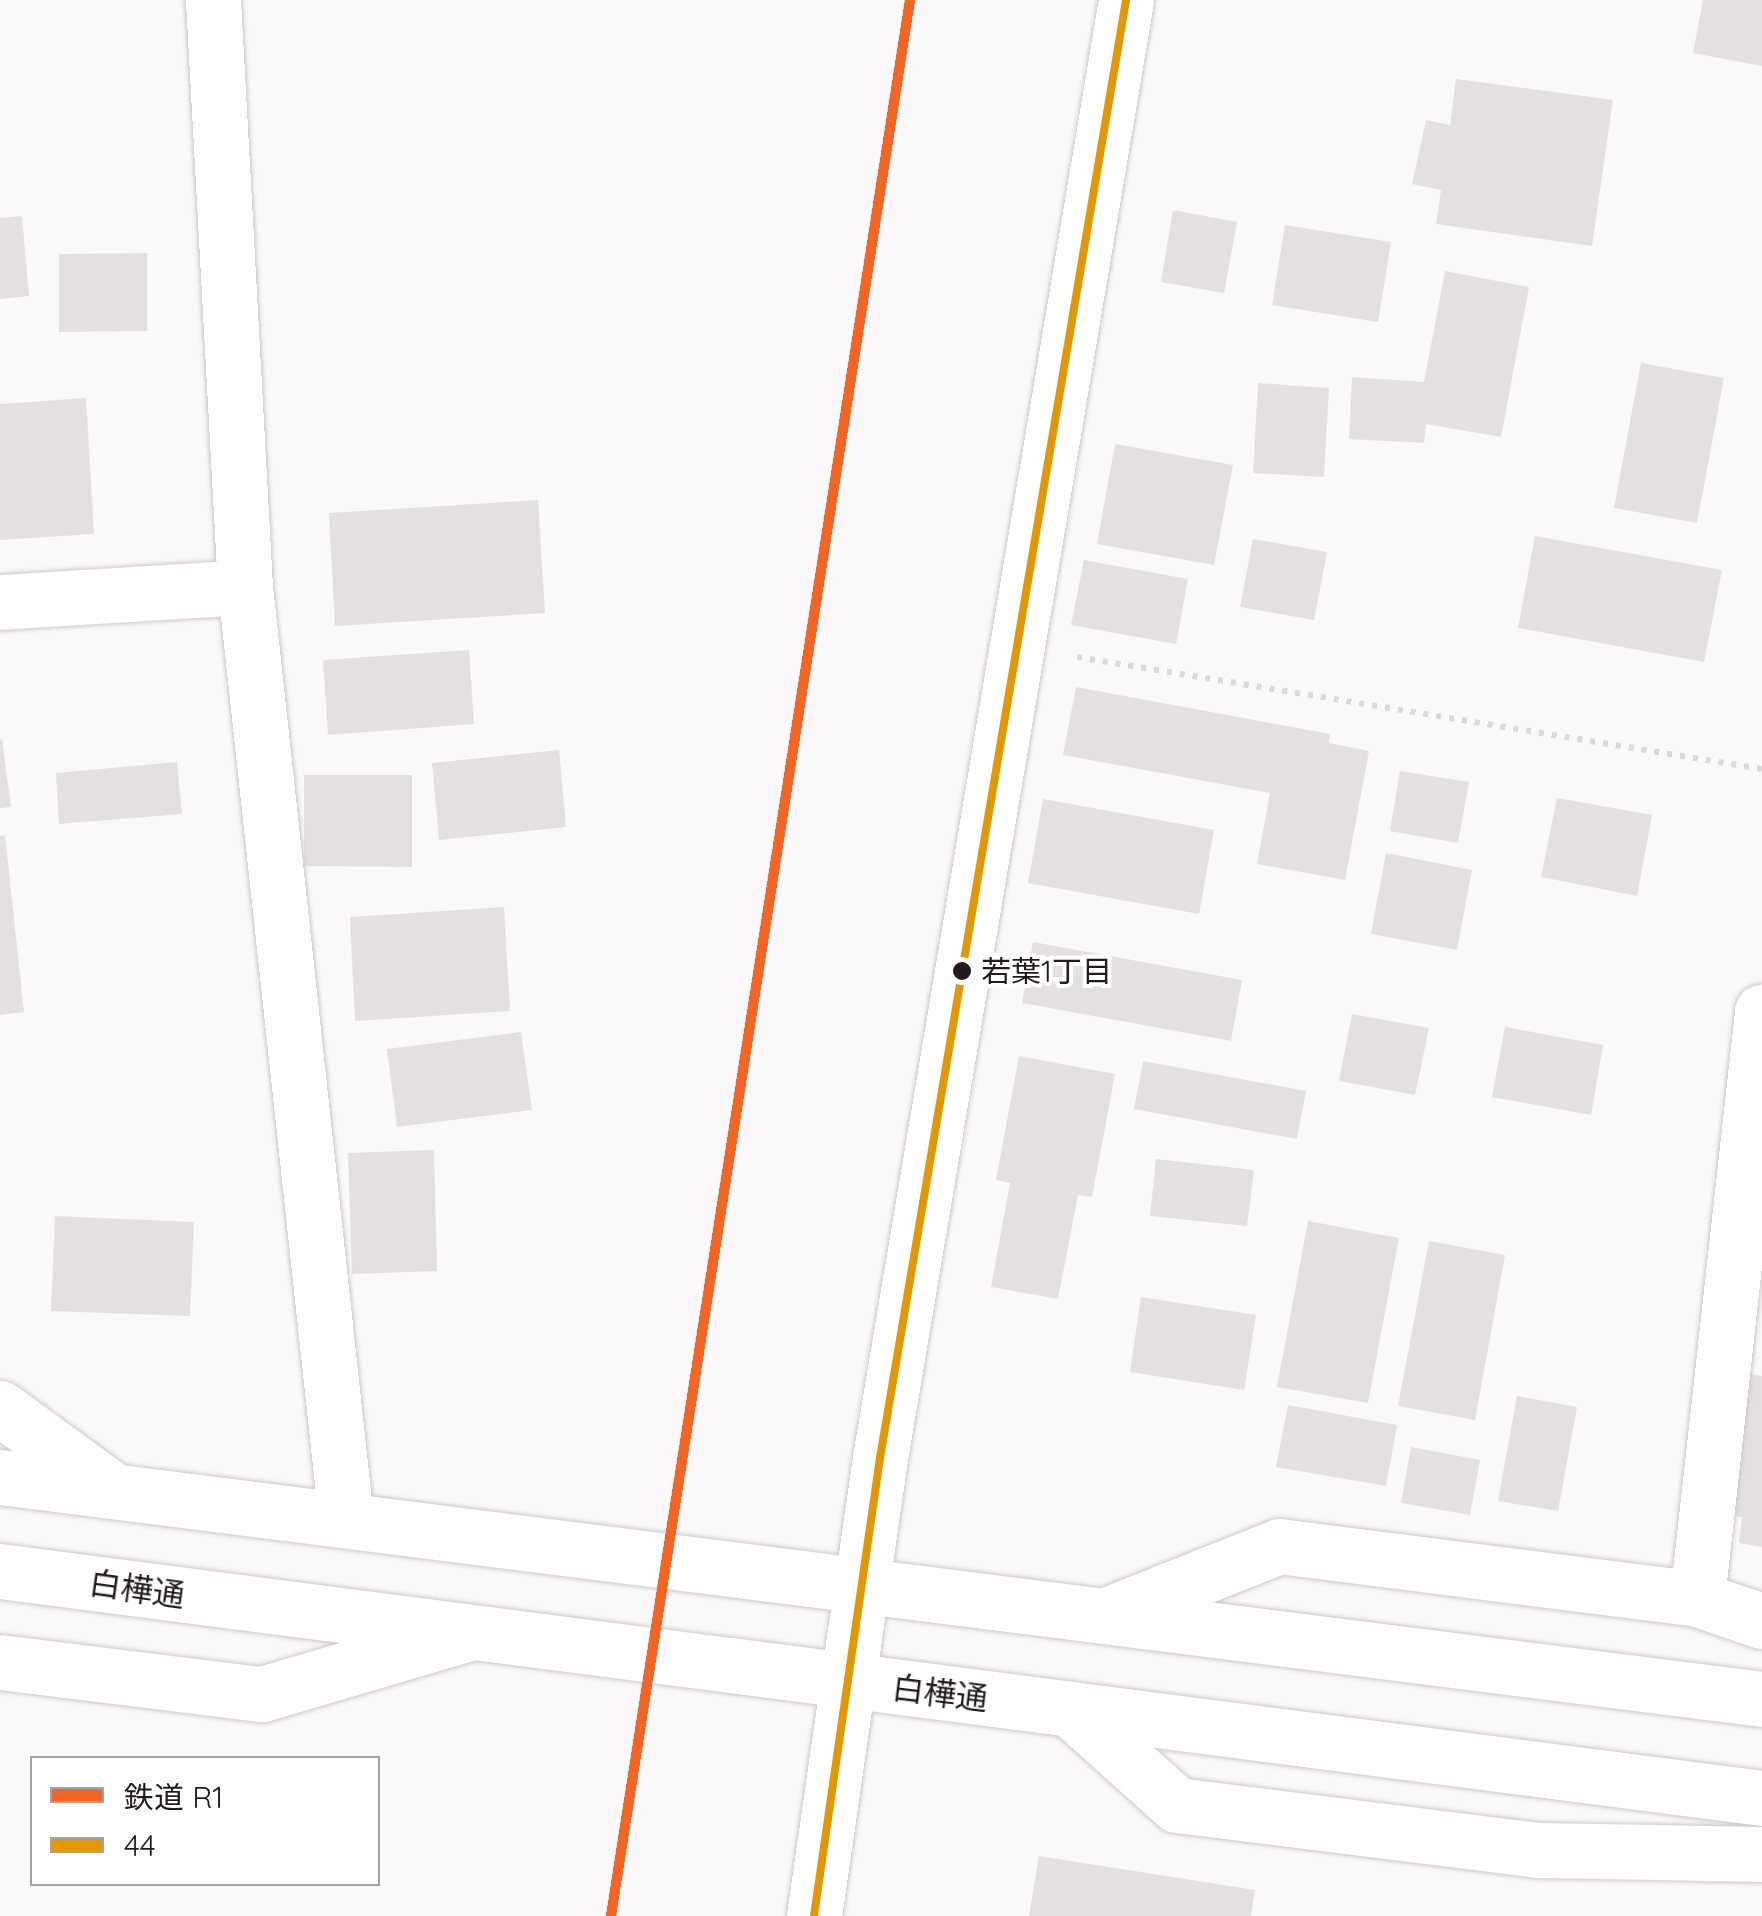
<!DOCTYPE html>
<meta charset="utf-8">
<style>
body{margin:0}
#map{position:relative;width:1762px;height:1916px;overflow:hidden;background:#fbf8f9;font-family:Quicksand,"Noto Sans JP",sans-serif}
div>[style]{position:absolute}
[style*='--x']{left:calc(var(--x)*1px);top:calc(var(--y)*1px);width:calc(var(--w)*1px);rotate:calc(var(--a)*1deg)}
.building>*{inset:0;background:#e4e0e2}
.path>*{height:6px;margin-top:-3px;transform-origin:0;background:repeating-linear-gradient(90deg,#dbdada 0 5px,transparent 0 13px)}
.roads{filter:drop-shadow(0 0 2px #cdc8c9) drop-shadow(0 0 2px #cdc8c9)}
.minor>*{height:55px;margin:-27.5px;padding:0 27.5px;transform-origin:27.5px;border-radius:27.5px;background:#fefefe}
.tertiary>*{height:55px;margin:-27.5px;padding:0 27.5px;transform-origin:27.5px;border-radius:27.5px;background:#fefefe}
.secondary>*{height:55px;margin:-27.5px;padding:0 27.5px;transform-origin:27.5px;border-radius:27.5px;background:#fefefe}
.rail>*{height:11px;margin-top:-5.5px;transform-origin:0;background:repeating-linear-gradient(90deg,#fff 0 22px,#cdcccc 0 44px);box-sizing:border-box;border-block:2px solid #cdcccc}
.bus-1>*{height:8px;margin:-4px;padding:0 4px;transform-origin:4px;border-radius:4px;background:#e29803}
.rail-1>*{height:10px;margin:-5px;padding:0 5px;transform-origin:5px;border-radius:5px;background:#f26522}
.dots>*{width:28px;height:28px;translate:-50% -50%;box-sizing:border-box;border:5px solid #fff;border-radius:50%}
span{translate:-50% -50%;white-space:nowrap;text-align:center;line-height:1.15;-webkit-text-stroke:8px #fff;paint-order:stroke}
.bus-label{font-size:30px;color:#221a1c}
.left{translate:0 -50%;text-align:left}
.street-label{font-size:32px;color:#221a1c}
.legend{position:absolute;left:30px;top:1756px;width:350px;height:130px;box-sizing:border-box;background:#fff;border:2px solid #a7a3a4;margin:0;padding:12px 18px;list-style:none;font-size:30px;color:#221a1c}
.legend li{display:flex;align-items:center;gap:20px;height:50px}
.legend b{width:50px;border:2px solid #a7a3a4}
</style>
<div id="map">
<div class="building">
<i style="clip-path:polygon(1703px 0,1762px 0,1762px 66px,1693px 53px)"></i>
<i style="clip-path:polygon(1456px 79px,1613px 100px,1592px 246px,1436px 224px,1441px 190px,1412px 184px,1426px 120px,1450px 125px)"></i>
<i style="clip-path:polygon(1173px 210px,1237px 222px,1224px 293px,1161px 282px)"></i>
<i style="clip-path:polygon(22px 216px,29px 296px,0 299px,0 218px)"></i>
<i style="clip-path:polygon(1285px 225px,1391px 242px,1378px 322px,1272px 305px)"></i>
<i style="clip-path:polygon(147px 253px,147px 331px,59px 332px,59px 254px)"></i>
<i style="clip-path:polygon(1445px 271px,1529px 287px,1501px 437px,1426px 424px,1424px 443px,1349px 439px,1352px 377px,1424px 382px)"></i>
<i style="clip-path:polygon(1641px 363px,1724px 378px,1697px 523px,1614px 508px)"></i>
<i style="clip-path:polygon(1258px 383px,1329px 388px,1324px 477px,1253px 473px)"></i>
<i style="clip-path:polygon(86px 398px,94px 534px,0 540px,0 404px)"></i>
<i style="clip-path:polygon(1115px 444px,1233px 465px,1214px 565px,1097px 544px)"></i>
<i style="clip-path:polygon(538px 500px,545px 613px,335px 626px,329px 513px)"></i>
<i style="clip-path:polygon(1535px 536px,1722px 570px,1704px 662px,1518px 628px)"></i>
<i style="clip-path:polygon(1253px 539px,1327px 552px,1314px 620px,1240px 607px)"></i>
<i style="clip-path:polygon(1084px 560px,1188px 579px,1176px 644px,1071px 625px)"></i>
<i style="clip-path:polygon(469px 650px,474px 724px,328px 735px,323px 660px)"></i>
<i style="clip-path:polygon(1076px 687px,1330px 734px,1329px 743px,1369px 751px,1345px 880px,1257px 864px,1270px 793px,1063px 755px)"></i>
<i style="clip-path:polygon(2px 739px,11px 807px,0 808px,0 740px)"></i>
<i style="clip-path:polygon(559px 750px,566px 827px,439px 840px,432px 763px)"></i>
<i style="clip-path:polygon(177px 762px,182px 814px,59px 824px,56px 773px)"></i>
<i style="clip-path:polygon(1400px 771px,1469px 782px,1458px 843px,1390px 831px)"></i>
<i style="clip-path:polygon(304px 775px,412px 775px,412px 867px,304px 866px)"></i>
<i style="clip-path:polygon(1557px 798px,1652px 815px,1637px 896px,1541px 877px)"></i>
<i style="clip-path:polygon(1043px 799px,1214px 830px,1199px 914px,1028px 883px)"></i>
<i style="clip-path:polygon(5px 835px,24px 1012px,0 1015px,0 836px)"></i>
<i style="clip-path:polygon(1386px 853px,1472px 870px,1457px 950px,1371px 934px)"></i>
<i style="clip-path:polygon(504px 907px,510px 1011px,355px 1021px,350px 917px)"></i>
<i style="clip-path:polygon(1033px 942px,1242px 980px,1231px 1041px,1022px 1003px)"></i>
<i style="clip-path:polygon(1352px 1014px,1429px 1028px,1415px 1095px,1339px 1081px)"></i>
<i style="clip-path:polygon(1505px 1027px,1603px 1045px,1591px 1115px,1492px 1097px)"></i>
<i style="clip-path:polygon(521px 1032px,532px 1110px,397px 1127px,387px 1049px)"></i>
<i style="clip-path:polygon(1019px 1056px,1115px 1074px,1092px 1197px,1078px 1195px,1058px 1299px,991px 1287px,1010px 1183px,996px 1180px)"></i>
<i style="clip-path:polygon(1143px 1061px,1306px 1091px,1297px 1139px,1134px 1109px)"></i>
<i style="clip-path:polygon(434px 1150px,437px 1271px,352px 1274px,348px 1153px)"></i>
<i style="clip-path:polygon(1156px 1159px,1254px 1170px,1247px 1226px,1150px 1216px)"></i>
<i style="clip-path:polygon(55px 1216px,194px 1222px,190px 1316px,51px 1311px)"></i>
<i style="clip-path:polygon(1308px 1221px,1399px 1238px,1368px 1403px,1277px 1387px)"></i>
<i style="clip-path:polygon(1429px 1241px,1505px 1255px,1475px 1420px,1398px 1406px)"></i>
<i style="clip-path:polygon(1141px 1297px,1256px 1315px,1244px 1390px,1130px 1372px)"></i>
<i style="clip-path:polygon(1733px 1371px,1762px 1376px,1762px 1547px,1739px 1543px,1742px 1517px,1723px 1514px)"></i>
<i style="clip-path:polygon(1517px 1396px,1577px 1407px,1558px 1511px,1498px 1501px)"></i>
<i style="clip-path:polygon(1288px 1405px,1397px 1425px,1386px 1486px,1276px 1467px)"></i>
<i style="clip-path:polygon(1411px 1447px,1480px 1460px,1470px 1515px,1401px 1503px)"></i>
<i style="clip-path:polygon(1039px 1856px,1255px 1890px,1251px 1916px,1029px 1916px)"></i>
</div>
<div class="path">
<i style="--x:1077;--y:657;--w:694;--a:9.29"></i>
</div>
<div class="roads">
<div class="minor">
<i style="--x:213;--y:0;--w:588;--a:86.88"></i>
<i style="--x:245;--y:587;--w:938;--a:83.82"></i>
<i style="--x:0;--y:602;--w:245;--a:-3.5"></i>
<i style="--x:0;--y:1408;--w:141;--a:36.1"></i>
<i style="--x:1697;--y:1599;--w:591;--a:-83.68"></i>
<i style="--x:1106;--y:1615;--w:186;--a:-21.7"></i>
<i style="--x:1279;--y:1546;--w:421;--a:7.2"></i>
<i style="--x:1697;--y:1599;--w:69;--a:18.7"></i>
<i style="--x:0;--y:1662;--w:264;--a:7"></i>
<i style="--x:262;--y:1694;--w:213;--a:-16.4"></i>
<i style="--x:1071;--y:1710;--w:142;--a:41.9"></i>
<i style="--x:1177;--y:1805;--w:364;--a:7.1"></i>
<i style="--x:1538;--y:1850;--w:224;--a:1"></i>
</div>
<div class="tertiary">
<i style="--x:814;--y:1916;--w:463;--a:-81.8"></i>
<i style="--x:880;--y:1458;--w:1479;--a:-80.42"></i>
</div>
<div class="secondary">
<i style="--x:0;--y:1477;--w:1776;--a:7.18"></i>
<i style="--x:0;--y:1571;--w:1777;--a:7.34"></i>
</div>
</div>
<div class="rail">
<i style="--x:611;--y:1916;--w:1939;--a:-81.13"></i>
</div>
<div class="bus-1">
<i style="--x:814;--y:1916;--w:463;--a:-81.8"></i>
<i style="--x:880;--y:1458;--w:1479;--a:-80.42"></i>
</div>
<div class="rail-1">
<i style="--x:611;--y:1916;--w:1939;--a:-81.13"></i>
</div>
<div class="dots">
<i style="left:962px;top:971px;background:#221a1c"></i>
</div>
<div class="bus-label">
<span class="left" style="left:981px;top:971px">若葉1丁目</span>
</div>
<div class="street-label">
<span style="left:137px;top:1589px;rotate:8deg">白樺通</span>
<span style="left:940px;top:1693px;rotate:7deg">白樺通</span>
</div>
<ul class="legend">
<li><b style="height:12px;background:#f26522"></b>鉄道 R1</li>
<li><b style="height:12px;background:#e29803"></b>44</li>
</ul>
</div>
